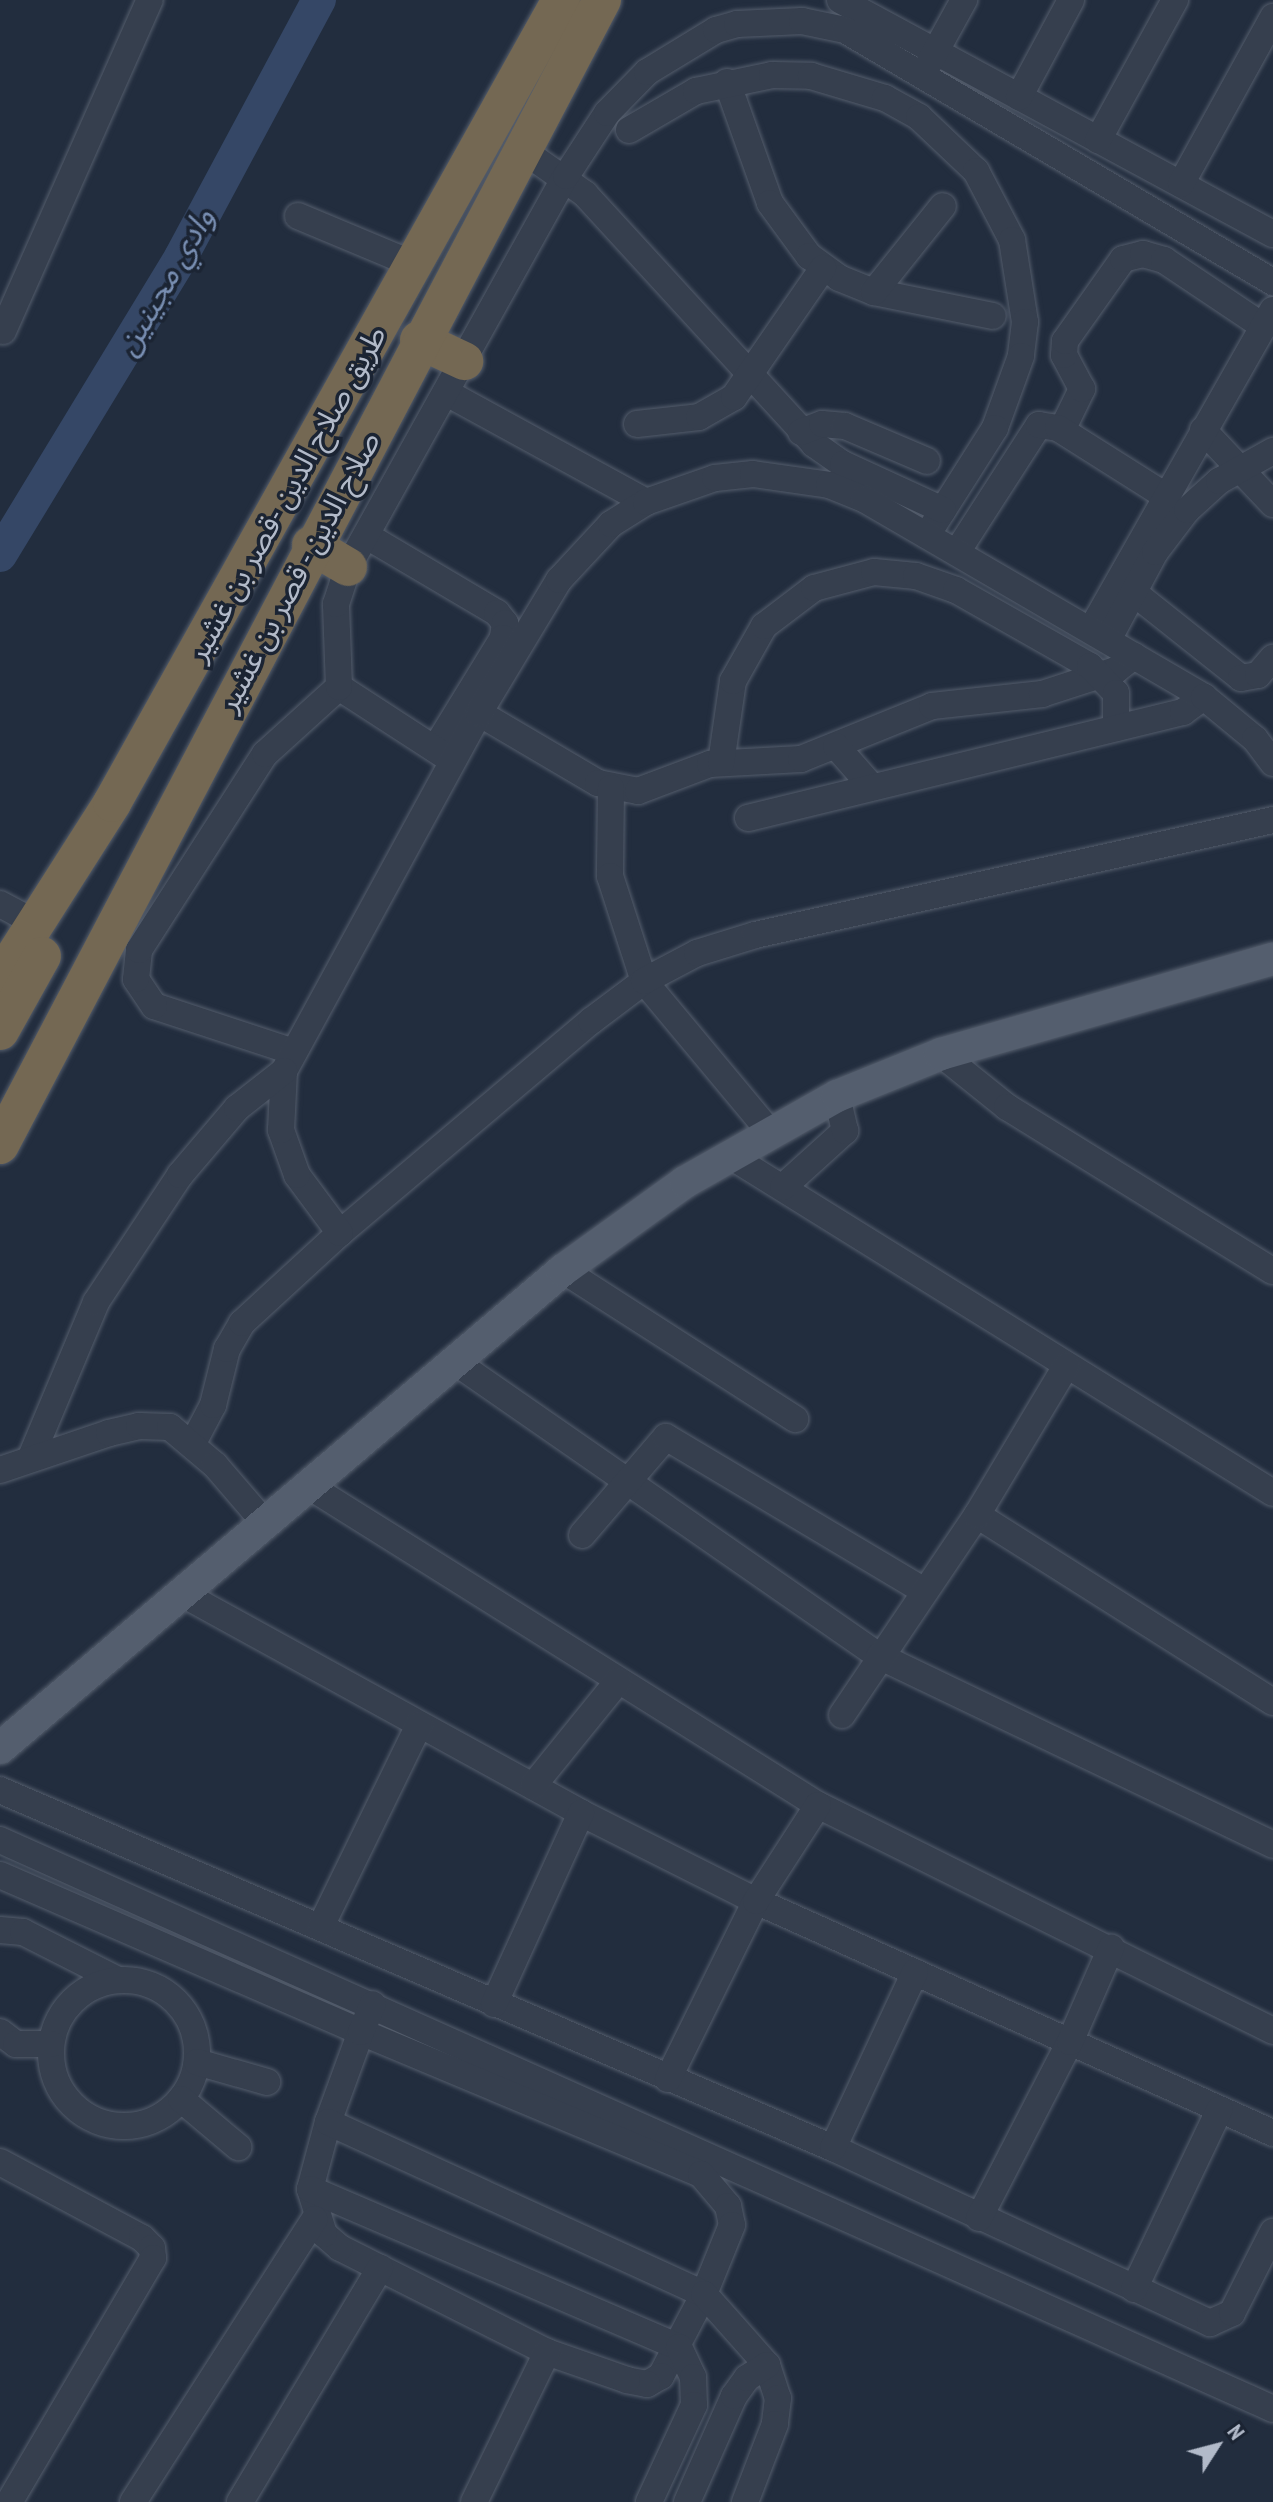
<!DOCTYPE html>
<meta charset="utf-8">
<style>
body{margin:0}
#map{position:relative;width:1273px;height:2502px;overflow:hidden;background:#222d3e;font-family:"PT Sans Narrow","Noto Sans Arabic",sans-serif}
div>[style]{position:absolute}
[style*='--x']{left:calc(var(--x)*1px);top:calc(var(--y)*1px);width:calc(var(--w)*1px);rotate:calc(var(--a)*1deg)}
.river>*{height:34px;margin:-17px;padding:0 17px;transform-origin:17px;border-radius:17px;background:#354766}
.roads{filter:drop-shadow(0 0 2px #545d6c) drop-shadow(0 0 2px #545d6c)}
.minor>*{height:26px;margin:-13px;padding:0 13px;transform-origin:13px;border-radius:13px;background:#363f4e}
.minor>.ring{margin:-13px;padding:0;box-sizing:content-box;background:none;border:26px solid #363f4e;border-radius:50%}
.major>*{height:32px;margin:-16px;padding:0 16px;transform-origin:16px;border-radius:16px;background:#545e6e}
.highway>*{height:38px;margin:-19px;padding:0 19px;transform-origin:19px;border-radius:19px;background:#746853}
span{translate:-50% -50%;white-space:nowrap;text-align:center;line-height:1.15;-webkit-text-stroke:7px #1b2433;paint-order:stroke}
.street-label{font-size:30px;color:#b2bac9}
.water-label{font-size:32px;color:#788eb2;font-style:italic}
.north{position:absolute;left:1177px;top:2406px;width:80px;height:80px;-webkit-text-stroke:6px #1b2433;paint-order:stroke;rotate:54deg;font-size:22px;font-weight:700;line-height:32px;text-align:center;color:#b2bac9}
.north::after{content:'';display:block;margin:auto;width:28px;height:36px;background:#b2bac9;clip-path:polygon(50% 0,100% 100%,50% 72%,0 100%)}
</style>
<div id="map">
<div class="river">
<i style="--x:0;--y:555;--w:349;--a:-58.7"></i>
<i style="--x:181;--y:257;--w:292;--a:-61.8"></i>
</div>
<div class="roads">
<div class="minor">
<i style="--x:840;--y:0;--w:492;--a:28.4"></i>
<i style="--x:927;--y:67;--w:77;--a:-61.1"></i>
<i style="--x:727;--y:82;--w:128;--a:70.4"></i>
<i style="--x:770;--y:203;--w:66;--a:53.7"></i>
<i style="--x:809;--y:256;--w:37;--a:36"></i>
<i style="--x:839;--y:278;--w:38;--a:22"></i>
<i style="--x:874;--y:292;--w:121;--a:11.4"></i>
<i style="--x:1019;--y:97;--w:110;--a:-61.8"></i>
<i style="--x:629;--y:130;--w:78;--a:-30.2"></i>
<i style="--x:696;--y:91;--w:78;--a:-11.9"></i>
<i style="--x:772;--y:75;--w:39;--a:1"></i>
<i style="--x:811;--y:76;--w:77;--a:16.6"></i>
<i style="--x:885;--y:98;--w:39;--a:29"></i>
<i style="--x:919;--y:117;--w:79;--a:43.5"></i>
<i style="--x:976;--y:171;--w:78;--a:62.4"></i>
<i style="--x:1012;--y:240;--w:83;--a:81"></i>
<i style="--x:1025;--y:322;--w:34;--a:97"></i>
<i style="--x:1021;--y:356;--w:77;--a:109.9"></i>
<i style="--x:995;--y:428;--w:127;--a:122.4"></i>
<i style="--x:1098;--y:140;--w:160;--a:-61.2"></i>
<i style="--x:524;--y:151;--w:75;--a:35.2"></i>
<i style="--x:585;--y:194;--w:339;--a:47.5"></i>
<i style="--x:814;--y:444;--w:35;--a:35"></i>
<i style="--x:843;--y:464;--w:110;--a:24.7"></i>
<i style="--x:1181;--y:184;--w:191;--a:-61.1"></i>
<i style="--x:298;--y:216;--w:127;--a:22.7"></i>
<i style="--x:874;--y:292;--w:110;--a:-51.3"></i>
<i style="--x:3;--y:331;--w:362;--a:-66.1"></i>
<i style="--x:447;--y:393;--w:227;--a:28.7"></i>
<i style="--x:637;--y:424;--w:62;--a:-6.4"></i>
<i style="--x:699;--y:417;--w:40;--a:-29.7"></i>
<i style="--x:734;--y:397;--w:157;--a:-55.4"></i>
<i style="--x:1062;--y:430;--w:46;--a:-64"></i>
<i style="--x:1082;--y:389;--w:38;--a:-118"></i>
<i style="--x:1064;--y:355;--w:14;--a:-86"></i>
<i style="--x:1065;--y:341;--w:100;--a:-54.7"></i>
<i style="--x:1123;--y:259;--w:21;--a:-14"></i>
<i style="--x:1143;--y:254;--w:22;--a:16"></i>
<i style="--x:1164;--y:260;--w:120;--a:33.8"></i>
<i style="--x:1203;--y:430;--w:102;--a:46.6"></i>
<i style="--x:801;--y:432;--w:22;--a:-21"></i>
<i style="--x:822;--y:424;--w:23;--a:5"></i>
<i style="--x:845;--y:426;--w:89;--a:23.1"></i>
<i style="--x:367;--y:536;--w:151;--a:30.6"></i>
<i style="--x:497;--y:613;--w:13;--a:51"></i>
<i style="--x:505;--y:623;--w:15;--a:98"></i>
<i style="--x:503;--y:638;--w:130;--a:121.5"></i>
<i style="--x:957;--y:552;--w:151;--a:-57.2"></i>
<i style="--x:1039;--y:425;--w:19;--a:9"></i>
<i style="--x:1058;--y:428;--w:125;--a:32.3"></i>
<i style="--x:1133;--y:592;--w:138;--a:38.5"></i>
<i style="--x:1241;--y:678;--w:17;--a:-10"></i>
<i style="--x:1258;--y:675;--w:23;--a:-49"></i>
<i style="--x:1091;--y:630;--w:368;--a:-60.4"></i>
<i style="--x:1108;--y:640;--w:100;--a:-61.9"></i>
<i style="--x:1155;--y:552;--w:53;--a:-52.7"></i>
<i style="--x:1187;--y:510;--w:43;--a:-42.2"></i>
<i style="--x:1219;--y:481;--w:62;--a:-29.1"></i>
<i style="--x:339;--y:687;--w:132;--a:33"></i>
<i style="--x:479;--y:713;--w:138;--a:30.5"></i>
<i style="--x:598;--y:783;--w:41;--a:11.3"></i>
<i style="--x:638;--y:791;--w:77;--a:-20.6"></i>
<i style="--x:710;--y:764;--w:91;--a:-3.1"></i>
<i style="--x:801;--y:759;--w:141;--a:-22"></i>
<i style="--x:932;--y:706;--w:111;--a:-6.2"></i>
<i style="--x:1042;--y:694;--w:78;--a:-18"></i>
<i style="--x:1116;--y:670;--w:23;--a:-38"></i>
<i style="--x:836;--y:746;--w:55;--a:48.7"></i>
<i style="--x:721;--y:763;--w:83;--a:-81.7"></i>
<i style="--x:733;--y:681;--w:63;--a:-60.6"></i>
<i style="--x:764;--y:626;--w:63;--a:-37.2"></i>
<i style="--x:814;--y:588;--w:62;--a:-14.9"></i>
<i style="--x:874;--y:572;--w:42;--a:5.4"></i>
<i style="--x:916;--y:576;--w:42;--a:19.3"></i>
<i style="--x:956;--y:590;--w:154;--a:29.6"></i>
<i style="--x:1090;--y:666;--w:37;--a:46"></i>
<i style="--x:1116;--y:693;--w:35;--a:90"></i>
<i style="--x:611;--y:788;--w:88;--a:90.7"></i>
<i style="--x:610;--y:876;--w:110;--a:72.1"></i>
<i style="--x:644;--y:981;--w:195;--a:50.2"></i>
<i style="--x:748;--y:818;--w:448;--a:-13.7"></i>
<i style="--x:1183;--y:712;--w:26;--a:-36"></i>
<i style="--x:0;--y:904;--w:38;--a:28"></i>
<i style="--x:294;--y:1052;--w:147;--a:-161.8"></i>
<i style="--x:154;--y:1006;--w:32;--a:-124"></i>
<i style="--x:136;--y:979;--w:29;--a:-84"></i>
<i style="--x:139;--y:950;--w:233;--a:-57.3"></i>
<i style="--x:265;--y:754;--w:100;--a:-42.2"></i>
<i style="--x:339;--y:687;--w:83;--a:-92.1"></i>
<i style="--x:336;--y:604;--w:39;--a:-72"></i>
<i style="--x:348;--y:567;--w:448;--a:-60.9"></i>
<i style="--x:566;--y:176;--w:75;--a:-56.9"></i>
<i style="--x:607;--y:113;--w:57;--a:-45.7"></i>
<i style="--x:647;--y:72;--w:81;--a:-31.3"></i>
<i style="--x:716;--y:30;--w:22;--a:-16"></i>
<i style="--x:737;--y:24;--w:65;--a:-2.6"></i>
<i style="--x:802;--y:21;--w:44;--a:11.8"></i>
<i style="--x:845;--y:30;--w:497;--a:30.5"></i>
<i style="--x:941;--y:1054;--w:85;--a:38.8"></i>
<i style="--x:1007;--y:1107;--w:312;--a:31.7"></i>
<i style="--x:729;--y:1155;--w:640;--a:31.85"></i>
<i style="--x:783;--y:1187;--w:84;--a:-42.1"></i>
<i style="--x:845;--y:1131;--w:36;--a:-103"></i>
<i style="--x:340;--y:1233;--w:329;--a:-40.2"></i>
<i style="--x:591;--y:1021;--w:66;--a:-37"></i>
<i style="--x:644;--y:981;--w:60;--a:-27.8"></i>
<i style="--x:697;--y:953;--w:61;--a:-17.2"></i>
<i style="--x:755;--y:935;--w:531;--a:-12.52"></i>
<i style="--x:563;--y:1270;--w:276;--a:32.7"></i>
<i style="--x:454;--y:1361;--w:517;--a:34.77"></i>
<i style="--x:879;--y:1656;--w:437;--a:25.6"></i>
<i style="--x:193;--y:1443;--w:43;--a:-62.2"></i>
<i style="--x:213;--y:1405;--w:58;--a:-76"></i>
<i style="--x:227;--y:1349;--w:30;--a:-60"></i>
<i style="--x:242;--y:1323;--w:133;--a:-42.6"></i>
<i style="--x:340;--y:1233;--w:72;--a:-126.6"></i>
<i style="--x:297;--y:1175;--w:48;--a:-109.6"></i>
<i style="--x:281;--y:1130;--w:59;--a:-87.1"></i>
<i style="--x:284;--y:1071;--w:408;--a:-61.4"></i>
<i style="--x:479;--y:713;--w:155;--a:-59"></i>
<i style="--x:559;--y:580;--w:76;--a:-47.1"></i>
<i style="--x:611;--y:524;--w:41;--a:-32.2"></i>
<i style="--x:646;--y:502;--w:73;--a:-19.2"></i>
<i style="--x:715;--y:478;--w:38;--a:-6"></i>
<i style="--x:753;--y:474;--w:77;--a:8.2"></i>
<i style="--x:829;--y:485;--w:38;--a:22"></i>
<i style="--x:864;--y:499;--w:393;--a:30.2"></i>
<i style="--x:1204;--y:697;--w:66;--a:39.5"></i>
<i style="--x:1255;--y:739;--w:30;--a:53"></i>
<i style="--x:31;--y:1457;--w:168;--a:-67.2"></i>
<i style="--x:96;--y:1302;--w:152;--a:-56.5"></i>
<i style="--x:180;--y:1175;--w:88;--a:-49.6"></i>
<i style="--x:237;--y:1108;--w:60;--a:-38.2"></i>
<i style="--x:0;--y:1470;--w:115;--a:-18.7"></i>
<i style="--x:109;--y:1433;--w:31;--a:-13"></i>
<i style="--x:139;--y:1426;--w:31;--a:2"></i>
<i style="--x:170;--y:1427;--w:59;--a:40.2"></i>
<i style="--x:215;--y:1465;--w:75;--a:49.3"></i>
<i style="--x:309;--y:1486;--w:601;--a:32.08"></i>
<i style="--x:818;--y:1805;--w:508;--a:26.41"></i>
<i style="--x:977;--y:1515;--w:350;--a:32.3"></i>
<i style="--x:582;--y:1535;--w:129;--a:-49.4"></i>
<i style="--x:666;--y:1437;--w:299;--a:30.8"></i>
<i style="--x:183;--y:1594;--w:454;--a:28.8"></i>
<i style="--x:581;--y:1813;--w:196;--a:26.7"></i>
<i style="--x:756;--y:1901;--w:567;--a:24.17"></i>
<i style="--x:842;--y:1715;--w:241;--a:-56"></i>
<i style="--x:977;--y:1515;--w:174;--a:-59.1"></i>
<i style="--x:533;--y:1786;--w:135;--a:-51"></i>
<i style="--x:0;--y:1790;--w:907;--a:23.26"></i>
<i style="--x:833;--y:2148;--w:416;--a:24.9"></i>
<i style="--x:1210;--y:2323;--w:24;--a:-24"></i>
<i style="--x:1232;--y:2313;--w:91;--a:-63.2"></i>
<i style="--x:0;--y:1840;--w:1394;--a:24.08"></i>
<i style="--x:0;--y:1875;--w:394;--a:23.5"></i>
<i style="--x:361;--y:2032;--w:368;--a:22.7"></i>
<i style="--x:701;--y:2174;--w:42;--a:49.8"></i>
<i style="--x:728;--y:2206;--w:19;--a:78"></i>
<i style="--x:732;--y:2225;--w:74;--a:112.1"></i>
<i style="--x:704;--y:2294;--w:93;--a:117.7"></i>
<i style="--x:661;--y:2376;--w:16;--a:150"></i>
<i style="--x:647;--y:2384;--w:20;--a:-169"></i>
<i style="--x:627;--y:2380;--w:85;--a:-160.7"></i>
<i style="--x:547;--y:2352;--w:232;--a:-153.3"></i>
<i style="--x:340;--y:2248;--w:21;--a:-139"></i>
<i style="--x:324;--y:2234;--w:47;--a:-107.3"></i>
<i style="--x:310;--y:2189;--w:69;--a:-75"></i>
<i style="--x:328;--y:2122;--w:96;--a:-69.9"></i>
<i style="--x:361;--y:2032;--w:30;--a:-67"></i>
<i style="--x:321;--y:1926;--w:224;--a:-64"></i>
<i style="--x:0;--y:1930;--w:23;--a:5"></i>
<i style="--x:23;--y:1932;--w:106;--a:26.8"></i>
<i class="ring" style="left:51px;top:1980px;width:120px;height:120px"></i>
<i style="--x:494;--y:2004;--w:210;--a:-65.5"></i>
<i style="--x:0;--y:2032;--w:20;--a:37"></i>
<i style="--x:16;--y:2044;--w:35;--a:0"></i>
<i style="--x:197;--y:2062;--w:73;--a:15.9"></i>
<i style="--x:668;--y:2079;--w:199;--a:-63.7"></i>
<i style="--x:756;--y:1901;--w:114;--a:-57.1"></i>
<i style="--x:181;--y:2099;--w:75;--a:40.1"></i>
<i style="--x:328;--y:2122;--w:413;--a:24.6"></i>
<i style="--x:704;--y:2294;--w:95;--a:48.4"></i>
<i style="--x:767;--y:2365;--w:35;--a:72"></i>
<i style="--x:778;--y:2398;--w:26;--a:97"></i>
<i style="--x:775;--y:2424;--w:84;--a:111"></i>
<i style="--x:833;--y:2148;--w:194;--a:-65"></i>
<i style="--x:0;--y:2162;--w:161;--a:28.2"></i>
<i style="--x:142;--y:2238;--w:14;--a:45"></i>
<i style="--x:152;--y:2248;--w:10;--a:84"></i>
<i style="--x:153;--y:2258;--w:283;--a:120.5"></i>
<i style="--x:310;--y:2189;--w:401;--a:23.2"></i>
<i style="--x:679;--y:2347;--w:33;--a:65"></i>
<i style="--x:693;--y:2377;--w:28;--a:88"></i>
<i style="--x:694;--y:2405;--w:107;--a:114.9"></i>
<i style="--x:979;--y:2218;--w:198;--a:-62.7"></i>
<i style="--x:1070;--y:2042;--w:103;--a:-66.4"></i>
<i style="--x:1134;--y:2289;--w:199;--a:-64.5"></i>
<i style="--x:133;--y:2502;--w:336;--a:-57.3"></i>
<i style="--x:240;--y:2502;--w:273;--a:-59.1"></i>
<i style="--x:474;--y:2502;--w:167;--a:-64"></i>
<i style="--x:687;--y:2502;--w:116;--a:-66.1"></i>
<i style="--x:734;--y:2396;--w:22;--a:-54"></i>
<i style="--x:747;--y:2378;--w:24;--a:-33"></i>
</div>
<div class="major">
<i style="--x:0;--y:1748;--w:739;--a:-40.33"></i>
<i style="--x:563;--y:1270;--w:150;--a:-35.8"></i>
<i style="--x:685;--y:1182;--w:175;--a:-29.5"></i>
<i style="--x:837;--y:1096;--w:112;--a:-22"></i>
<i style="--x:941;--y:1054;--w:345;--a:-16"></i>
</div>
<div class="highway">
<i style="--x:419;--y:340;--w:50;--a:25"></i>
<i style="--x:311;--y:545;--w:43;--a:30.7"></i>
<i style="--x:0;--y:979;--w:209;--a:-57.5"></i>
<i style="--x:112;--y:803;--w:920;--a:-60.79"></i>
<i style="--x:0;--y:1031;--w:86;--a:-60.8"></i>
<i style="--x:0;--y:1145;--w:1294;--a:-62.27"></i>
</div>
</div>
<div class="street-label">
<span style="left:286px;top:493px;rotate:-61deg">طريق صلاح الدين -قصر بن غشير</span>
<span style="left:298px;top:571px;rotate:-62deg">صلاح الدين - قصر بن غشير</span>
</div>
<div class="water-label">
<span style="left:164px;top:281px;rotate:-60deg">وادي مجينين</span>
</div>
<div class="north">N</div>
</div>
